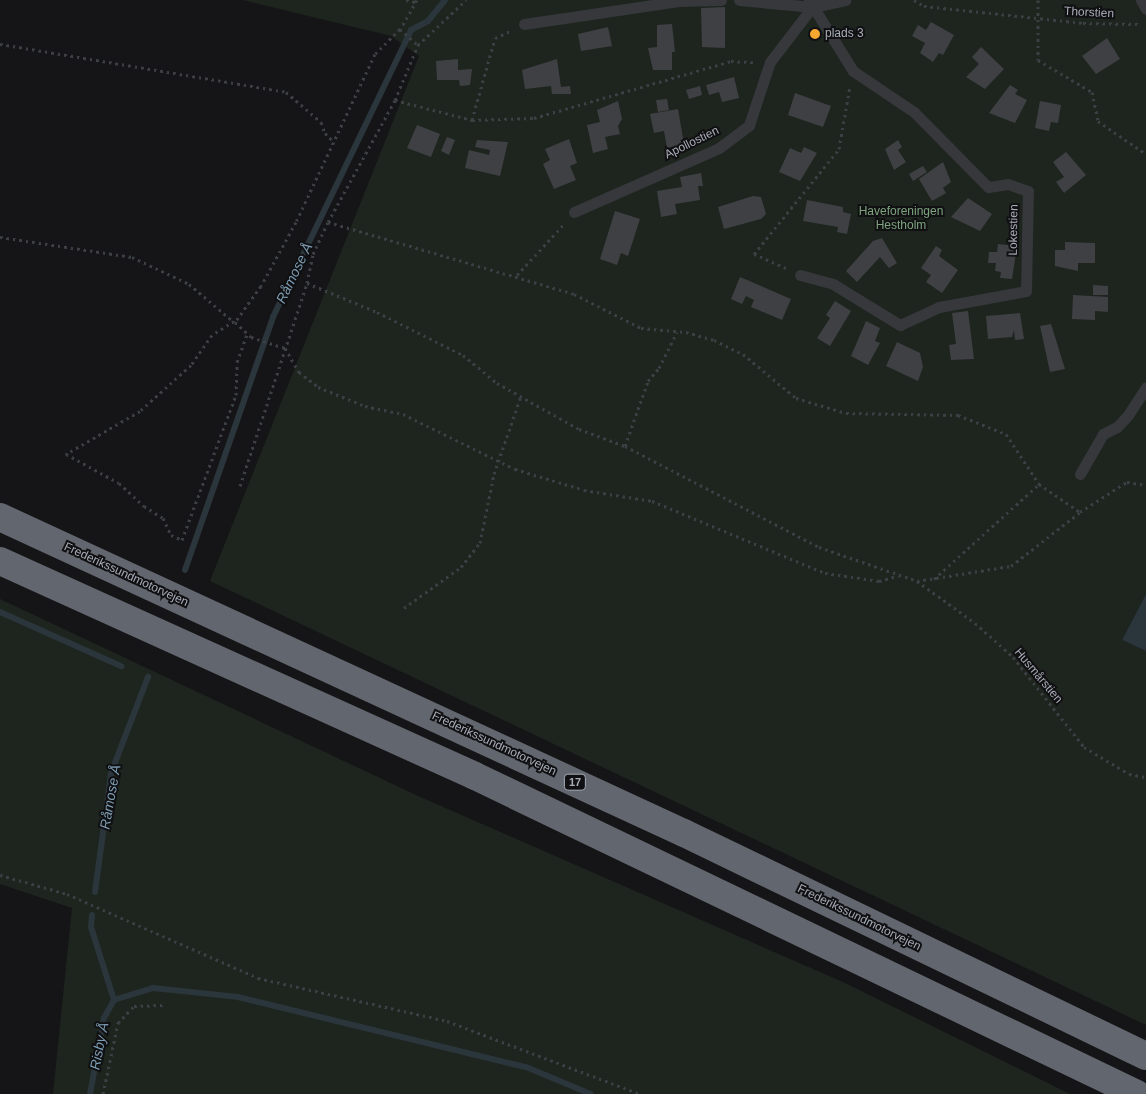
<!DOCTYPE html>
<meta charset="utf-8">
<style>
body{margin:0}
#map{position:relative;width:1146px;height:1094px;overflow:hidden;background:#151517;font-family:Arial,sans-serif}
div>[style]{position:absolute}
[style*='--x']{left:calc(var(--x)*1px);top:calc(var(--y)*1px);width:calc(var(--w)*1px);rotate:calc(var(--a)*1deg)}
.green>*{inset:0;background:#1d251e}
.water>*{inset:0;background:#2b353c}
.stream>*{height:6px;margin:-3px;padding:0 3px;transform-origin:3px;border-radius:3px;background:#2b353c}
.building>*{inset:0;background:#3f4044}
.path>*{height:3px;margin-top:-1.5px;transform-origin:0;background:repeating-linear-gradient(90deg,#3c3f43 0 2.5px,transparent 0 6.5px)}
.lane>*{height:11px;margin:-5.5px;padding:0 5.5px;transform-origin:5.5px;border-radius:5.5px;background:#36383c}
.highway>*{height:28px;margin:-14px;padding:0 14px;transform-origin:14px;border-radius:14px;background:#62666e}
.dots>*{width:14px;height:14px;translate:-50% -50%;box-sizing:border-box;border:2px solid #101012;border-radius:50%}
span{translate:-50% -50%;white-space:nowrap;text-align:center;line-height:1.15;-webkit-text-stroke:4px #101012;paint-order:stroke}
.shield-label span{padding:1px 4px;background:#101012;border:1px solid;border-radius:4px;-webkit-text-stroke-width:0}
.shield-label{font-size:11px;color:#a7adb8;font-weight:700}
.street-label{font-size:12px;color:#a7adb8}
.poi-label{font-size:12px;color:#a7adb8}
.left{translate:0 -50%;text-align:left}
.park-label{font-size:12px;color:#7ea37e}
.water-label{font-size:14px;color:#7d9db3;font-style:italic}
</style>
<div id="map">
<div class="green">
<i style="clip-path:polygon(243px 0,1146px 0,1146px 594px,1122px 640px,1146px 651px,1146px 1025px,210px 581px,419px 56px,391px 36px)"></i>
<i style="clip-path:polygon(0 599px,416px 795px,845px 983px,1070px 1094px,53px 1094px,72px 908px,0 884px)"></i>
</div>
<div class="water">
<i style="clip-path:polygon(1146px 594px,1146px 651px,1122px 640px)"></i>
</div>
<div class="stream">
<i style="--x:185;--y:570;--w:268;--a:-70.8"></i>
<i style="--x:273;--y:317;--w:318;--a:-64.3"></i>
<i style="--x:411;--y:30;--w:19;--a:-28"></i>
<i style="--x:428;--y:21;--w:27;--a:-51"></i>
<i style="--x:0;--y:612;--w:133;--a:24.1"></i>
<i style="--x:95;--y:892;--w:120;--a:-82.3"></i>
<i style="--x:111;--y:773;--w:103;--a:-68.9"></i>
<i style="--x:92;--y:915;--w:12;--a:95"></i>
<i style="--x:91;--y:927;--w:77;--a:72.5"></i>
<i style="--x:114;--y:1000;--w:41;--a:-17.1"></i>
<i style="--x:153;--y:988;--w:85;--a:6"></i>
<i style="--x:238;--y:997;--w:296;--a:13.7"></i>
<i style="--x:526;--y:1067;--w:70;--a:22.6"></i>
<i style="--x:90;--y:1094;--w:77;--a:-79.6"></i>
<i style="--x:104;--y:1018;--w:21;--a:-61"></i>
</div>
<div class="building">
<i style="clip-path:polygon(725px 7px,725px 48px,702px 47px,701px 8px)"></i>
<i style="clip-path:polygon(931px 22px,954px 35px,943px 55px,939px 53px,933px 62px,920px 53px,925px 43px,912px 36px,918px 25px,926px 30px)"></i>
<i style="clip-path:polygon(672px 24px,675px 52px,672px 52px,672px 70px,653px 70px,648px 48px,657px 47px,657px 25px)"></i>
<i style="clip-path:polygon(608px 27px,612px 46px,581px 51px,578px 34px)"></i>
<i style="clip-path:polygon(1107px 38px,1120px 59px,1096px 74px,1082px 56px)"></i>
<i style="clip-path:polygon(981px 47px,1004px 69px,985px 89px,966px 77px,979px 64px,972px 57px)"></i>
<i style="clip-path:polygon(458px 59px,458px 70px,472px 69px,470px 85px,460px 86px,459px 80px,437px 80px,436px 61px)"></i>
<i style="clip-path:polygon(557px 59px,561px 87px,570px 86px,571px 94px,552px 94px,551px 86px,525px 89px,522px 70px)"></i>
<i style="clip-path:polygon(734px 77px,739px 98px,722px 102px,719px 92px,709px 95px,706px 85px)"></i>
<i style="clip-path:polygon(1010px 85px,1018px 90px,1015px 94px,1027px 100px,1015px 123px,989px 113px)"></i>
<i style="clip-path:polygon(700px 86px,702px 95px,689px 99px,686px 90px)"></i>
<i style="clip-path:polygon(795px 93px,831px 106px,823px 127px,788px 115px)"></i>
<i style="clip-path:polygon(667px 99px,669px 110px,658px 112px,656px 100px)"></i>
<i style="clip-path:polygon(618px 101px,622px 119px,618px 126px,620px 134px,605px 137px,608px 149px,593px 153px,587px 125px,600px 122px,597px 110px)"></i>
<i style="clip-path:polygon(1040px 101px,1061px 105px,1058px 123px,1051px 122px,1049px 131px,1035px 128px)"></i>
<i style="clip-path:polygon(678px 109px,684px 144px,667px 148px,664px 131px,654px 133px,650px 114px)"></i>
<i style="clip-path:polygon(417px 125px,440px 134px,431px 157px,407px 148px)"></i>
<i style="clip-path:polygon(447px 137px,455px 140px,449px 155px,441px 151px)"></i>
<i style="clip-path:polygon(569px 139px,577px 163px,570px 166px,576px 180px,554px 189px,543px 164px,550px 160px,545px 149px)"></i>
<i style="clip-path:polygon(477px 140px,508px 142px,500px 176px,465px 168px,469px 150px,489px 155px,490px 150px,475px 147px)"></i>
<i style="clip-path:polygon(898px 140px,902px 147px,898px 150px,906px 162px,894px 170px,885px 149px)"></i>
<i style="clip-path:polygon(804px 147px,817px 153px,800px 181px,779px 172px,790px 148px,801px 153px)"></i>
<i style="clip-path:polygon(1066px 152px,1086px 175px,1064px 193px,1056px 182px,1064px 177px,1053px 162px)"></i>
<i style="clip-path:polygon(943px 162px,951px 182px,943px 188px,946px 193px,932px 201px,919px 179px)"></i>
<i style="clip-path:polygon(923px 166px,927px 172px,913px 181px,909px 174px)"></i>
<i style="clip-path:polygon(701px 173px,703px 186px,698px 186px,700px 200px,675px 204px,677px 214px,661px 217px,657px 191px,682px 187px,680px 177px)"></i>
<i style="clip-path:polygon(753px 196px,761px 197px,766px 214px,761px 219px,724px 229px,718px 207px)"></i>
<i style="clip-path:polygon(968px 198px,992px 214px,980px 231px,951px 217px)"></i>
<i style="clip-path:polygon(807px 200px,843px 207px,843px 212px,851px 214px,847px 234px,837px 232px,838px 227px,803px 221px)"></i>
<i style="clip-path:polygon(615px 211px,640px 219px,628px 256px,621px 253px,617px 265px,600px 259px)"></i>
<i style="clip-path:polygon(882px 238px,897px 263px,889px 268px,880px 257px,857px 282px,846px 271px,873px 241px)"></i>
<i style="clip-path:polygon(1065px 242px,1095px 243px,1095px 263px,1078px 263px,1078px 271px,1055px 266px,1055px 250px,1065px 250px)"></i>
<i style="clip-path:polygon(998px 244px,1017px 246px,1012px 279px,1000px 278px,1001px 272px,995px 271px,996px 263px,988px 263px,989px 252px,997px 252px)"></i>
<i style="clip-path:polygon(936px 246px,942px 250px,939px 256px,958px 270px,942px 293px,926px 282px,931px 275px,921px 268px)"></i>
<i style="clip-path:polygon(740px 277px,791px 299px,782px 320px,751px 307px,754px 300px,746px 296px,742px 304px,731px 299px)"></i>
<i style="clip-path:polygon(1093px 285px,1108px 286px,1108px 295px,1093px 295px)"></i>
<i style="clip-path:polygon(1073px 295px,1108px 297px,1108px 312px,1095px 311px,1095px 320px,1072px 319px)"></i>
<i style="clip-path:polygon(835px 301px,851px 311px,830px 346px,817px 338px,830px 318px,826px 315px)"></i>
<i style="clip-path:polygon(968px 311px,974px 359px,951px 360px,949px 345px,956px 344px,952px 313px)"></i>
<i style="clip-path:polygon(1020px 313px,1024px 339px,1015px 340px,1014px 330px,1012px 337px,988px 339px,986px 316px)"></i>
<i style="clip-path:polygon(866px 321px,880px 328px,875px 341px,880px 343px,868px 365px,851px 356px)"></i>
<i style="clip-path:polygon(1051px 324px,1065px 369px,1050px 372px,1040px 326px)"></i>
<i style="clip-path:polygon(897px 342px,920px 353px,923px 367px,918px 381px,886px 366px)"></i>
</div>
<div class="path">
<i style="--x:406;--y:0;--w:10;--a:11"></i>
<i style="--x:417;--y:0;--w:34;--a:120"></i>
<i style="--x:400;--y:29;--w:35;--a:135"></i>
<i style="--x:375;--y:54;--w:186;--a:115.2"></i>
<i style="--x:296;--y:222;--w:73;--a:118.7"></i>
<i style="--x:261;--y:286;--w:44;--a:125.8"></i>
<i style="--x:235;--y:322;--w:22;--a:43"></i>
<i style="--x:251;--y:337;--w:36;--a:18"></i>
<i style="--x:285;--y:348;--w:28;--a:60"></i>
<i style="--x:299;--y:372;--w:24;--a:38"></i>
<i style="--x:318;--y:387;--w:51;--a:22"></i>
<i style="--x:365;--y:406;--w:39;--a:12"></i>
<i style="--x:403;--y:414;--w:125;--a:26.2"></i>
<i style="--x:515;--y:469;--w:72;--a:16.9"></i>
<i style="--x:584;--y:490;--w:69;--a:9.2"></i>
<i style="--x:652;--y:501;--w:187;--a:22.6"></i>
<i style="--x:825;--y:573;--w:55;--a:8.4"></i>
<i style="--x:879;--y:581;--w:20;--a:-15"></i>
<i style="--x:914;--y:0;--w:12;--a:31"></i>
<i style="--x:924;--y:6;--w:160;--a:6.1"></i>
<i style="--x:1083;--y:23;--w:55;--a:1"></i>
<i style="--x:1038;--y:0;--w:60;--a:90"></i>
<i style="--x:1038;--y:60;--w:63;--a:30.7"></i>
<i style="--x:1092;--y:92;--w:30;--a:78"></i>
<i style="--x:1098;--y:121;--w:58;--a:34.5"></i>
<i style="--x:400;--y:29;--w:24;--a:42"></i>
<i style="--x:0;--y:44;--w:290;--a:9.5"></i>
<i style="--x:286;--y:92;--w:46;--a:40.6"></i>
<i style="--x:321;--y:122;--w:12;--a:70"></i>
<i style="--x:325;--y:133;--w:13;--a:45"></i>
<i style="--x:395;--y:100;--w:80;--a:14.6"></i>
<i style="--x:472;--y:120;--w:62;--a:-1.8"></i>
<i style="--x:534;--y:118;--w:205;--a:-16.1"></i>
<i style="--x:731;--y:61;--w:22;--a:3"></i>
<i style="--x:472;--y:120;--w:85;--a:-74.3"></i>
<i style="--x:495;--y:38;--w:17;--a:-25"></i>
<i style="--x:328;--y:222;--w:256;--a:16.3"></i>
<i style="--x:574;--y:294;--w:75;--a:26.9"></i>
<i style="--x:641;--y:328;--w:45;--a:5.1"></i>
<i style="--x:686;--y:332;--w:29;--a:16"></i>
<i style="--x:714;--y:340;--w:32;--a:26"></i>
<i style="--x:743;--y:354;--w:69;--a:39.7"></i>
<i style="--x:796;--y:398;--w:52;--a:16.7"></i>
<i style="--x:846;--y:413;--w:112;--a:1"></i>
<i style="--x:958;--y:415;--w:52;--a:21.6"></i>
<i style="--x:1006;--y:434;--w:60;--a:56.6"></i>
<i style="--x:1039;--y:484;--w:50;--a:34.3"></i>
<i style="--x:0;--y:237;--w:134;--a:8.6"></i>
<i style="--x:132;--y:257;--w:63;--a:25.3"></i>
<i style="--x:189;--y:284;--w:59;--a:40.2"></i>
<i style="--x:786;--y:268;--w:35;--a:-156"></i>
<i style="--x:754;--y:254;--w:135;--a:-51"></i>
<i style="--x:839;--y:149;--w:64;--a:-80.1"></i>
<i style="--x:517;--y:275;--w:69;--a:-47.3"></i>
<i style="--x:307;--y:283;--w:76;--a:22.5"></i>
<i style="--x:377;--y:312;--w:96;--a:26.6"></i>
<i style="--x:463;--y:355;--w:44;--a:39.5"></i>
<i style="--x:497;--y:383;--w:94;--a:29.3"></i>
<i style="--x:579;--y:429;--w:49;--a:20.3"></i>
<i style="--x:625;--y:446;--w:219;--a:27.5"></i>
<i style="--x:819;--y:547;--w:104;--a:19.1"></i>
<i style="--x:917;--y:581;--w:95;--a:-9.1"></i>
<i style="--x:1011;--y:566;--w:88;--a:-38"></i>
<i style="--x:1080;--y:512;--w:56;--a:-32.6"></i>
<i style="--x:1127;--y:482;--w:19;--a:9"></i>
<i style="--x:234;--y:321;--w:26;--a:148"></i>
<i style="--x:212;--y:335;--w:37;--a:125"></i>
<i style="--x:191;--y:365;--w:69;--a:138"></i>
<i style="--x:140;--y:411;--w:86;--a:149.8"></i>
<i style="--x:66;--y:454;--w:60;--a:28.7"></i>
<i style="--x:119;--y:483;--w:34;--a:43"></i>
<i style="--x:144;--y:506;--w:22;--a:32"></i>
<i style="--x:163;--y:518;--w:19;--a:65"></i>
<i style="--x:171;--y:535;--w:12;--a:24"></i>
<i style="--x:182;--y:540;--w:155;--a:-69.6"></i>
<i style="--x:236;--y:395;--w:33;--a:-88"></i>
<i style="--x:237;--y:362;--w:29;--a:-70"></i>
<i style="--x:625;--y:446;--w:69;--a:-70.5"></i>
<i style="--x:648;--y:381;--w:17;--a:-50"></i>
<i style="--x:659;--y:368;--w:40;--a:-63.4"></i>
<i style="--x:240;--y:486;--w:214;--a:-71.7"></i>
<i style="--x:307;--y:283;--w:30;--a:-78"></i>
<i style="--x:313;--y:254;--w:35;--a:-65"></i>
<i style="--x:328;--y:222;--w:139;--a:-61.2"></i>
<i style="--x:395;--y:100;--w:60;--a:-67.3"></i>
<i style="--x:418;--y:45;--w:66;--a:-43.2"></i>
<i style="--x:934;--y:579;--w:142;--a:-42.1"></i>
<i style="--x:917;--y:581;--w:72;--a:35.9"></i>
<i style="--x:975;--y:623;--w:51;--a:41.8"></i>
<i style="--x:1013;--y:657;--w:115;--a:51.7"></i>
<i style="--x:1084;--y:747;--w:52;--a:31"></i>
<i style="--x:1129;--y:774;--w:17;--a:10"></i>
<i style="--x:404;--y:608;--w:70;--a:-35.7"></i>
<i style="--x:461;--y:567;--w:31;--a:-52"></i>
<i style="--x:480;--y:543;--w:70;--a:-78.5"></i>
<i style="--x:494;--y:474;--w:83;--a:-70.9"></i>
<i style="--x:0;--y:875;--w:70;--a:15.8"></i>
<i style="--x:67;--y:894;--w:209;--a:23.7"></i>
<i style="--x:258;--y:978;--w:194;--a:12.8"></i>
<i style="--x:447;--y:1021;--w:206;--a:20.7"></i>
<i style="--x:103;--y:1094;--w:73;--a:-78.1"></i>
<i style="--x:118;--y:1023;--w:23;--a:-47"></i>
<i style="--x:134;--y:1006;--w:30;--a:-2"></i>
</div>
<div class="lane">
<i style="--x:739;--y:0;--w:74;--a:5.4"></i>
<i style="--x:813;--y:7;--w:33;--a:-12"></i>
<i style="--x:1141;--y:0;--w:10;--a:61"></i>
<i style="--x:524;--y:24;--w:158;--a:-8.4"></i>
<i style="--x:680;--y:1;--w:41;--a:-1.4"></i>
<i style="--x:574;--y:212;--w:158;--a:-23.8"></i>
<i style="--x:719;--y:148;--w:38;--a:-37"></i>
<i style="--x:749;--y:125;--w:66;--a:-71.6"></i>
<i style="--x:770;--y:62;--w:76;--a:-52.5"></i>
<i style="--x:800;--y:275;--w:34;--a:15"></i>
<i style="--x:833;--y:284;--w:79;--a:31.5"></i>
<i style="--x:900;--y:325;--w:43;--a:-24.8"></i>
<i style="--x:939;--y:307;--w:88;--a:-10.4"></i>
<i style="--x:1026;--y:291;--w:100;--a:-88.9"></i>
<i style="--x:1028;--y:191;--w:21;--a:-161"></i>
<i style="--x:1008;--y:184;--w:20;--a:171"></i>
<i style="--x:988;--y:187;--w:105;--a:-134.6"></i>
<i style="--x:914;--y:112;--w:73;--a:-146.1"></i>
<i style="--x:853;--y:71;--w:84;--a:-121.8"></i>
<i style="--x:1080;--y:474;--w:46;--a:-60.1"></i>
<i style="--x:1103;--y:434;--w:16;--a:-27"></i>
<i style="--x:1117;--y:427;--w:16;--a:-47"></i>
<i style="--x:1128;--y:415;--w:33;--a:-57"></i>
</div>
<div class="highway">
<i style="--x:0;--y:517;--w:753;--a:24.8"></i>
<i style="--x:684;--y:833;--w:513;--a:25.77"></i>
<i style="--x:0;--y:561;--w:521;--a:24.35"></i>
<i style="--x:475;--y:776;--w:734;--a:25.66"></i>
</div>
<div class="dots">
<i style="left:815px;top:34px;background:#f5a830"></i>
</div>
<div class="shield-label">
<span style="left:575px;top:782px">17</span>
</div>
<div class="street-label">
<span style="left:1089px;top:13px;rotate:3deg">Thorstien</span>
<span style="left:692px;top:143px;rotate:-26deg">Apollostien</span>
<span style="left:1014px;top:230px;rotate:-89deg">Lokestien</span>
<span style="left:126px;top:575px;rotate:25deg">Frederikssundmotorvejen</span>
<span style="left:1038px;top:676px;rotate:50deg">Husmårstien</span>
<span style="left:494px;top:744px;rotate:25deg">Frederikssundmotorvejen</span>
<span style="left:859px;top:918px;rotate:26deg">Frederikssundmotorvejen</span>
</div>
<div class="poi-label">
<span class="left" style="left:825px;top:34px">plads 3</span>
</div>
<div class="park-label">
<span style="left:901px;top:219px">Haveforeningen<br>Hestholm</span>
</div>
<div class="water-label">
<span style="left:294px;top:273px;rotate:-64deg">Råmose Å</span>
<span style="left:110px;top:797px;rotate:-80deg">Råmose Å</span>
<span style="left:99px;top:1046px;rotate:-79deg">Risby Å</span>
</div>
</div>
